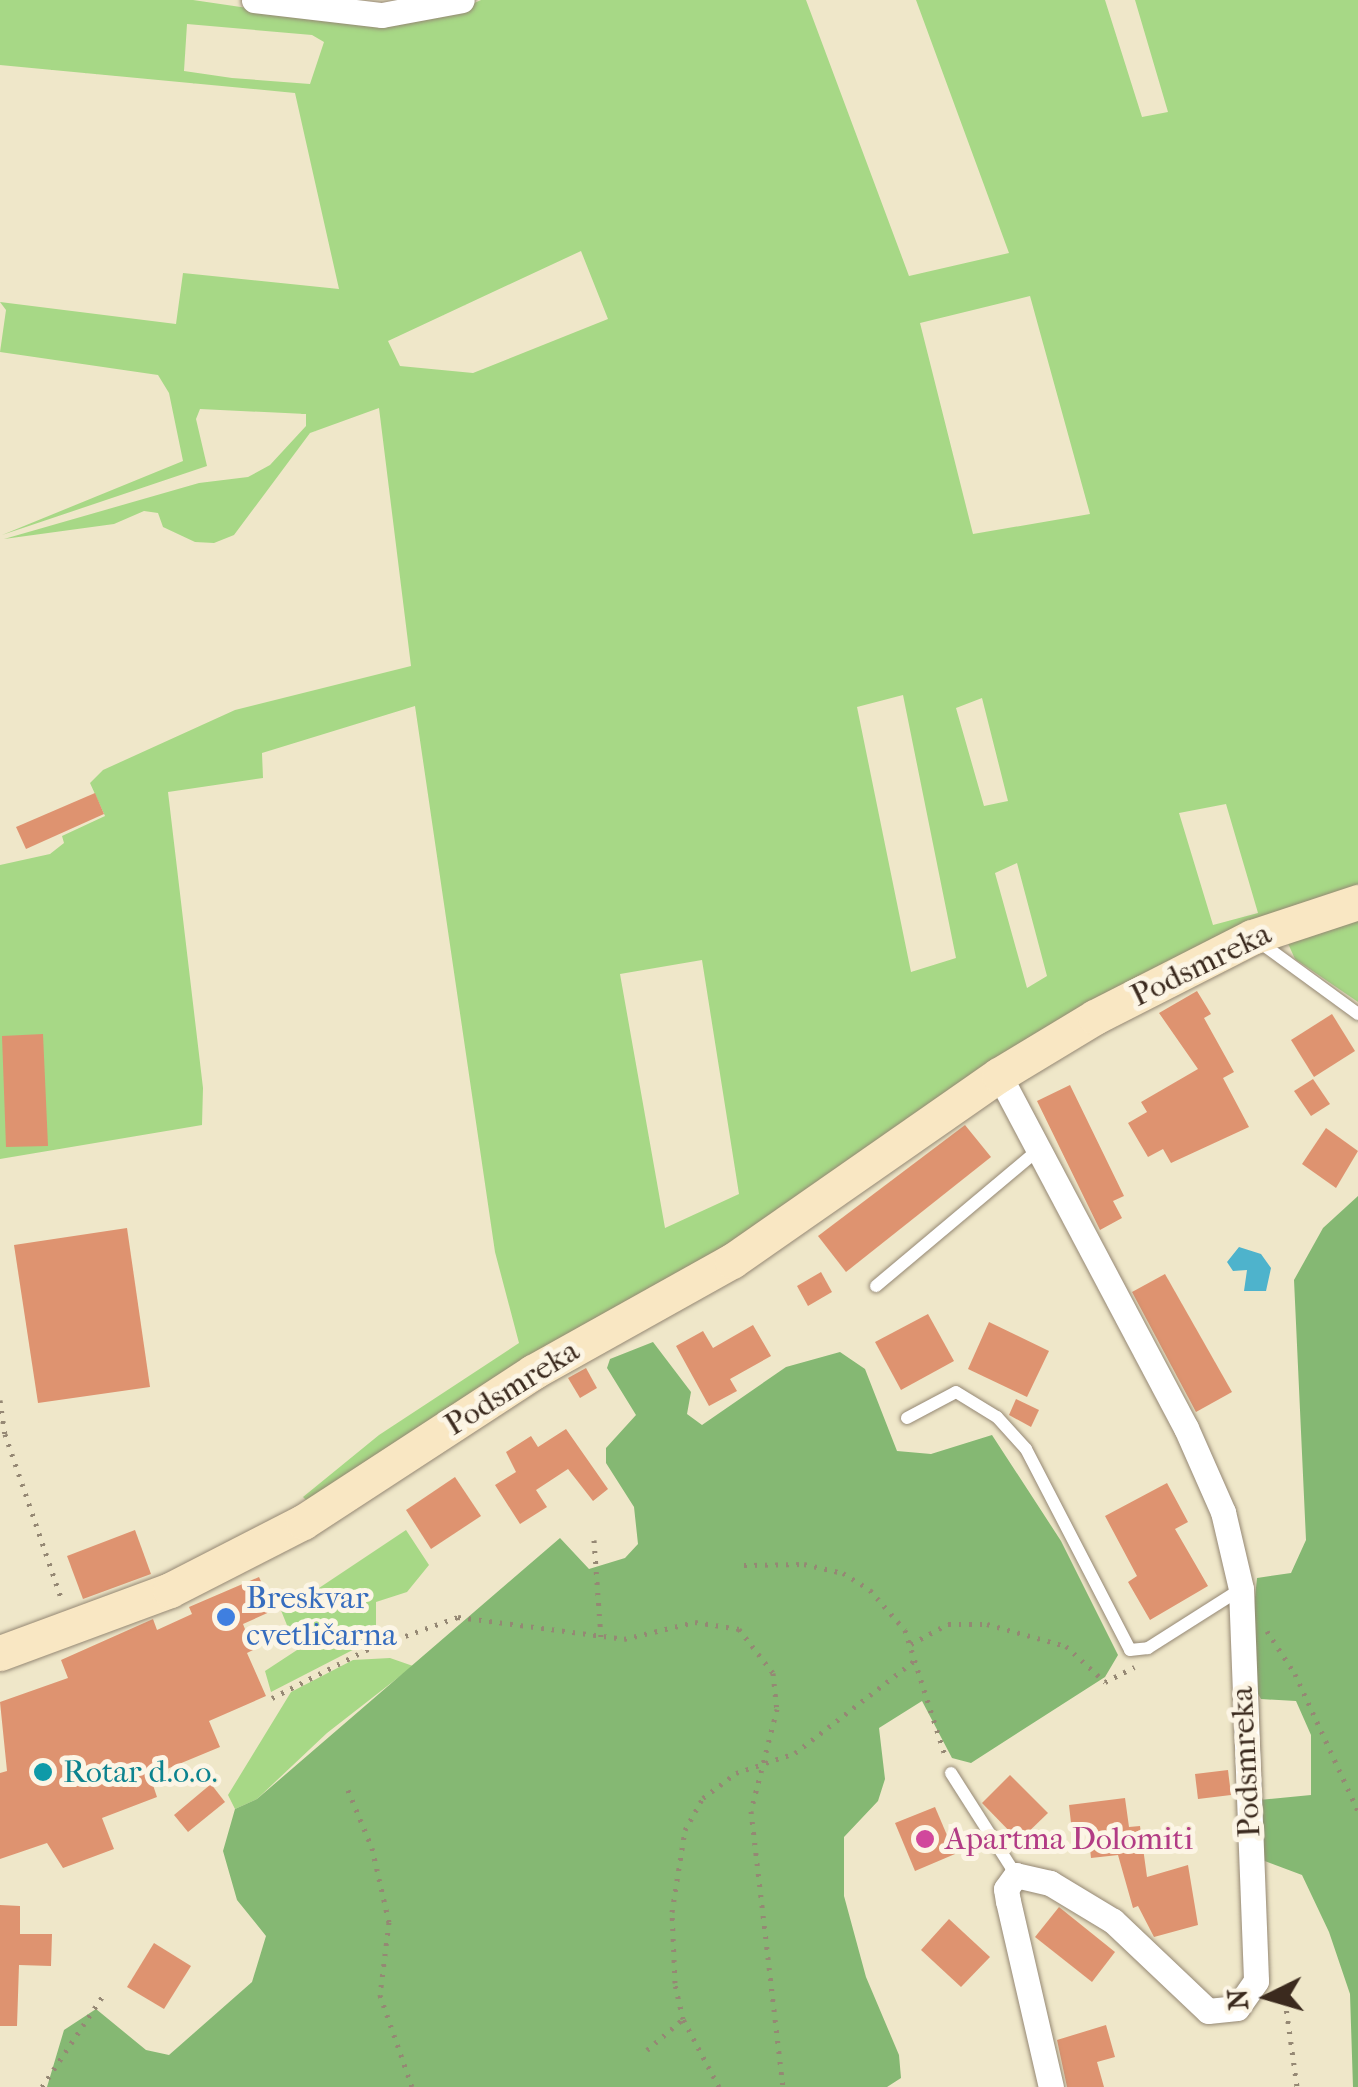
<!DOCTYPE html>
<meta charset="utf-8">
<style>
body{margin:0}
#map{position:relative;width:1358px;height:2087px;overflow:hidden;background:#efe7c9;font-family:"IM FELL French Canon",serif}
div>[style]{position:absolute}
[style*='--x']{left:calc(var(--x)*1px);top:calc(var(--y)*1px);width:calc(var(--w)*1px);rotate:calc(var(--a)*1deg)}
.green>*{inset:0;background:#a7d886}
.forest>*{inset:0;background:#85b873}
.water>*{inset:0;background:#4eb3cc}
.building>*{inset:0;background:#de9370}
.path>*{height:5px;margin-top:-2.5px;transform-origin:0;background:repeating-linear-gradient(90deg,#958874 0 2.5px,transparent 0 10.5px)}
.roads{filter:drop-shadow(0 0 2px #958874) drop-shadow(0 0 2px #958874)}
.lane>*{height:12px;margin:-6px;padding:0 6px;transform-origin:6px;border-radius:6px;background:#fff}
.street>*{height:25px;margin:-12.5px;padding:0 12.5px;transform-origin:12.5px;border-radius:12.5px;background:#fff}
.secondary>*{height:35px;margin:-17.5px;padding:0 17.5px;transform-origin:17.5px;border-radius:17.5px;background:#f9e7c3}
.dots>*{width:28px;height:28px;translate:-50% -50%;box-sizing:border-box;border:5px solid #fcf5e5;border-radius:50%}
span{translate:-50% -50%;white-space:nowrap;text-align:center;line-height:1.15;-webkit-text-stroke:10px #fcf5e5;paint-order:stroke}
.street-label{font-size:32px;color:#3b2a1e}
.shop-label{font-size:32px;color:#366cbe}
.left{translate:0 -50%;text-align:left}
.culture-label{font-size:32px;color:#0d838f}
.hotel-label{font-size:32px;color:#b23c85}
.north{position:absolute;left:1218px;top:1947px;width:100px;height:100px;-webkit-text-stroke:8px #fcf5e5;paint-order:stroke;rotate:265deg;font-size:28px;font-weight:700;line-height:40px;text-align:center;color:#3b2a1e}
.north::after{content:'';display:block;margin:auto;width:35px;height:45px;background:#3b2a1e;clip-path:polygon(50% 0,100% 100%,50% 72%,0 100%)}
</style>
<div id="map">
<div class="green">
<i style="clip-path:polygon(evenodd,0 0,193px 0,309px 17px,459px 10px,481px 0,806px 0,909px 276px,1009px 253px,916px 0,1105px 0,1142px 117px,1168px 112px,1135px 0,1358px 0,1358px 887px,837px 1177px,307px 1501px,303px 1497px,379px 1435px,519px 1343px,495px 1252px,415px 706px,262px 753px,263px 778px,168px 792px,203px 1088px,202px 1125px,0 1159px,0 865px,50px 854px,64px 843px,62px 836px,105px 816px,90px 783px,103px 770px,235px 710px,411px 666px,379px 408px,310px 433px,234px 535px,214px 543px,195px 542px,163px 527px,158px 513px,144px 511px,114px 524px,4px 539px,199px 483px,248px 477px,270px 465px,306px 426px,306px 414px,200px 409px,196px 419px,207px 466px,2px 535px,183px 461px,169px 393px,158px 375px,0 352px,6px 310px,0 302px,176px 324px,183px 273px,339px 289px,295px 93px,0 65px,0 0,187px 24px,312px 35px,324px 42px,310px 84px,232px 78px,184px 71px,187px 24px,0 0,581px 251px,608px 319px,473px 373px,400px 366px,388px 341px,581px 251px,0 0,1030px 296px,1090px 514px,973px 534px,920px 323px,1030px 296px,0 0,903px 695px,956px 958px,911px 972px,857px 707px,903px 695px,0 0,982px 698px,1008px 801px,984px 806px,956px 708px,982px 698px,0 0,1226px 804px,1258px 913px,1213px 925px,1179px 813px,1226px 804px,0 0,1017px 863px,1047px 976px,1027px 988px,995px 873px,1017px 863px,0 0,702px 960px,739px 1194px,665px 1228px,620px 974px,702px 960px)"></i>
<i style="clip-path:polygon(1358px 919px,1358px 1002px,1295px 959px,1286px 939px)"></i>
<i style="clip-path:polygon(406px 1530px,429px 1565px,407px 1592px,376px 1602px,376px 1638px,271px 1692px,265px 1671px,297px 1650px,276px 1598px,307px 1596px)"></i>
<i style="clip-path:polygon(390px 1658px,413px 1666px,327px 1733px,257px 1799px,235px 1809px,228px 1795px,291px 1692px,353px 1660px)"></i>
</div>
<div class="forest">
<i style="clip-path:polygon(1358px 1196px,1358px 2087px,1353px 2087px,1350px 1994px,1329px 1932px,1302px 1875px,1262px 1860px,1259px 1800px,1311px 1795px,1311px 1735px,1296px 1701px,1261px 1699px,1247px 1675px,1257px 1578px,1291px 1573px,1306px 1540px,1294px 1280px,1323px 1228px)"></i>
<i style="clip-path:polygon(653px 1342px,691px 1392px,687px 1414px,702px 1425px,786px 1367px,840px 1352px,865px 1369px,897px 1451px,931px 1454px,992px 1435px,1061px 1541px,1118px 1655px,1105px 1677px,971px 1763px,952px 1758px,922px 1701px,879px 1728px,885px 1779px,878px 1801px,844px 1837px,844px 1896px,866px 1977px,899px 2055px,901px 2078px,887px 2087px,47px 2087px,64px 2030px,96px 2009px,146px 2050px,169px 2055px,252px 1982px,266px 1936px,237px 1900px,223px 1851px,235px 1809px,257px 1799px,560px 1538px,589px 1569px,625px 1558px,638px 1544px,634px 1507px,606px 1463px,606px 1448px,636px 1415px,607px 1368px,610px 1359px)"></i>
</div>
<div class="water">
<i style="clip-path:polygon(1239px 1247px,1261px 1254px,1271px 1268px,1266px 1291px,1244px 1291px,1247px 1270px,1233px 1271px,1227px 1262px)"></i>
</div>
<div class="building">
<i style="clip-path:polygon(95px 793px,104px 814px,26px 849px,16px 827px)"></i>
<i style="clip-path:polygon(1197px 991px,1211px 1014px,1204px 1018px,1234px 1072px,1223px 1078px,1249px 1127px,1171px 1163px,1163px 1149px,1148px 1157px,1128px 1123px,1147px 1112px,1141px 1102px,1198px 1069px,1159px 1013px)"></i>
<i style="clip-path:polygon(1332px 1014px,1355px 1051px,1314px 1077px,1291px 1040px)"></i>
<i style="clip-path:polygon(43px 1034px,48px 1146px,6px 1147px,2px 1036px)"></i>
<i style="clip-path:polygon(1313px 1079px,1330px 1104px,1311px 1116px,1294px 1091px)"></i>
<i style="clip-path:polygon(1070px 1085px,1124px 1196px,1113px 1201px,1122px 1218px,1100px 1230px,1037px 1101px)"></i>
<i style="clip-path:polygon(965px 1125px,991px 1157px,846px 1272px,818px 1236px)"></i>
<i style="clip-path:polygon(1326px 1128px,1358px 1151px,1336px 1188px,1302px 1164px)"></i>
<i style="clip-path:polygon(127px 1228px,150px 1387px,38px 1403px,14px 1245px)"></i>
<i style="clip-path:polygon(821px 1272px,832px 1292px,808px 1306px,797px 1286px)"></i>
<i style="clip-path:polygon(1165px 1274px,1232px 1392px,1196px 1412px,1132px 1292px)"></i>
<i style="clip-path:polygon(928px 1314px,954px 1361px,901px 1390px,875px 1342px)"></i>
<i style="clip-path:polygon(989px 1322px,1049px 1351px,1027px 1397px,968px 1369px)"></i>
<i style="clip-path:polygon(753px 1325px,771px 1356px,730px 1379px,737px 1391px,709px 1406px,676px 1346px,703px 1331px,713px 1348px)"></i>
<i style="clip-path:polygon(586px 1368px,597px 1388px,580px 1398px,568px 1378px)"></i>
<i style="clip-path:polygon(1016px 1399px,1039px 1410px,1031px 1427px,1009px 1415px)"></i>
<i style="clip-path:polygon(566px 1429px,608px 1489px,593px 1501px,568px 1469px,536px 1490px,547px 1507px,520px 1524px,495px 1485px,516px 1472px,506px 1452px,531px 1436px,538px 1447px)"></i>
<i style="clip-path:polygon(455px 1477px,481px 1516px,431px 1549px,406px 1510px)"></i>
<i style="clip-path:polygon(1167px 1483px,1188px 1522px,1175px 1529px,1208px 1586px,1150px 1620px,1128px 1582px,1137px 1576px,1105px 1516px)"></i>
<i style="clip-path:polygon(135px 1530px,151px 1574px,83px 1599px,67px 1556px)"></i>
<i style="clip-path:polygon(259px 1577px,274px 1610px,243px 1624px,253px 1650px,247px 1653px,266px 1696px,209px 1721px,220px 1747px,150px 1776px,157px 1797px,102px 1818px,114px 1849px,63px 1868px,47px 1843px,0 1859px,0 1773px,7px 1771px,0 1702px,68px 1678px,61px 1660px,153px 1619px,157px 1630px,192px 1614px,189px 1607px)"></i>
<i style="clip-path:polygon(1228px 1770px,1231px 1795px,1198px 1799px,1195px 1774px)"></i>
<i style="clip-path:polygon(1010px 1775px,1048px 1813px,1019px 1841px,982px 1803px)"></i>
<i style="clip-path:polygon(211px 1784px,225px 1802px,188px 1832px,174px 1815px)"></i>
<i style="clip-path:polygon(1125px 1798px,1129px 1827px,1140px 1826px,1147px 1877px,1188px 1865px,1198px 1925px,1154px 1937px,1138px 1906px,1133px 1908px,1118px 1855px,1091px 1858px,1088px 1830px,1072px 1832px,1069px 1805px)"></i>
<i style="clip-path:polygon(935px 1807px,955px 1854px,915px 1871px,895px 1823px)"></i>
<i style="clip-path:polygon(0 1905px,20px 1906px,20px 1934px,52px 1934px,51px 1966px,19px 1965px,17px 2026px,0 2026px)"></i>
<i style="clip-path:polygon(1059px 1907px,1115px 1952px,1092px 1982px,1035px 1937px)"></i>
<i style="clip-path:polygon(949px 1919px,990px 1957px,961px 1987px,921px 1950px)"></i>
<i style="clip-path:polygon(154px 1943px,191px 1966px,164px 2009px,127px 1987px)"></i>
<i style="clip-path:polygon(1106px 2025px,1115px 2057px,1097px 2062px,1104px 2087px,1067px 2087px,1057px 2040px)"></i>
</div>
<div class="path">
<i style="--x:0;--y:1400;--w:34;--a:82"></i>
<i style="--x:5;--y:1434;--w:173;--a:71.1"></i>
<i style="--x:594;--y:1540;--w:98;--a:85.9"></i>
<i style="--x:744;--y:1565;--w:60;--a:-1"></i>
<i style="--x:804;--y:1564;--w:40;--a:13"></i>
<i style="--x:843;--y:1573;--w:32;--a:32"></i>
<i style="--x:870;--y:1590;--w:53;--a:48.8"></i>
<i style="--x:905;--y:1630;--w:131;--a:72.3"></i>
<i style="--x:1267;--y:1631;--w:51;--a:56.9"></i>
<i style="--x:1295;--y:1674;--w:151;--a:65.3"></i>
<i style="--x:911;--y:1644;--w:42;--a:-28.4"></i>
<i style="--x:948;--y:1624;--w:39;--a:0"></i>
<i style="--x:987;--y:1624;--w:82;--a:15.6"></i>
<i style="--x:1066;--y:1646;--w:53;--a:42.7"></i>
<i style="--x:1105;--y:1682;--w:33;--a:-27"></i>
<i style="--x:272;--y:1698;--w:106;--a:-27.1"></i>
<i style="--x:366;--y:1650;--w:98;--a:-19.7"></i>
<i style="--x:458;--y:1617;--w:167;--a:7.5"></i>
<i style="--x:624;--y:1639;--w:73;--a:-13.5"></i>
<i style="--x:695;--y:1622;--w:45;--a:9"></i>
<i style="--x:739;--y:1629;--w:56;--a:52.3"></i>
<i style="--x:773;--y:1673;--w:36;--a:84"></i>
<i style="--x:777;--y:1709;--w:105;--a:104.3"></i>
<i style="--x:751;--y:1811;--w:278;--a:83.4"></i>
<i style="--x:348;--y:1790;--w:63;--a:67.5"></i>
<i style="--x:372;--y:1848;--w:76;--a:77.1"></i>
<i style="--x:389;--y:1922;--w:74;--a:97"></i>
<i style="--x:380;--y:1995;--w:97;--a:70.8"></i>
<i style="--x:1276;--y:1992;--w:12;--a:42"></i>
<i style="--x:1285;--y:2000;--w:88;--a:82.1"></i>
<i style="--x:647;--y:2050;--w:48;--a:-40.7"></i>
<i style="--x:42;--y:2087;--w:112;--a:-56.3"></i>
<i style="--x:719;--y:2087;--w:77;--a:-117.9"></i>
<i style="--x:683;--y:2019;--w:37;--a:-103"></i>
<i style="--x:675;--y:1983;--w:71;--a:-92.4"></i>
<i style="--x:672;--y:1912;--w:83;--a:-81"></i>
<i style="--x:685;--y:1830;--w:37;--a:-61"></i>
<i style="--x:703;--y:1798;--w:41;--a:-37.1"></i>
<i style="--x:736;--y:1773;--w:62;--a:-18.7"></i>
<i style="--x:795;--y:1753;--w:150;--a:-37.7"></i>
</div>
<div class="roads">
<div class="lane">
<i style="--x:1258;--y:941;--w:124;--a:36.1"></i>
<i style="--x:876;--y:1286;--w:212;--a:-40"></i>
<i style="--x:907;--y:1418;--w:55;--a:-28"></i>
<i style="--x:956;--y:1392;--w:48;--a:31.4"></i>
<i style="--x:997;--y:1417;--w:43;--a:47.8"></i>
<i style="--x:1026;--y:1449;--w:226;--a:62.6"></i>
<i style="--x:1130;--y:1650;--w:18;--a:-6"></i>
<i style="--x:1148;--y:1648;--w:110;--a:-32.4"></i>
<i style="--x:951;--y:1773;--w:121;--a:57.5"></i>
</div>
<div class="street">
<i style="--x:254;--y:0;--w:129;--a:6.7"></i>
<i style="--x:382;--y:15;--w:81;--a:-10.6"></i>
<i style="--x:999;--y:1075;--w:399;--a:62.1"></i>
<i style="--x:1186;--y:1428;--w:92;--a:66.2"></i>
<i style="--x:1223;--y:1512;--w:79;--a:76.8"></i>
<i style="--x:1241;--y:1589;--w:392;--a:87.8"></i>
<i style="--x:1256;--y:1981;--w:33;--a:125"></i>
<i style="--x:1237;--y:2008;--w:29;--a:174"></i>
<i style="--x:1208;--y:2011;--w:131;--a:-136.5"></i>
<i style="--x:1113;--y:1921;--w:74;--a:-148.9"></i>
<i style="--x:1050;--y:1883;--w:35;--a:-167"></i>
<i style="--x:1016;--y:1875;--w:17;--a:126"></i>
<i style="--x:1006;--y:1889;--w:12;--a:81"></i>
<i style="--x:1008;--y:1901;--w:191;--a:77"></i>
</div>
<div class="secondary">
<i style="--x:0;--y:1653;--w:181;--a:-20.3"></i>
<i style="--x:170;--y:1590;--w:149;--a:-27.1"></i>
<i style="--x:303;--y:1522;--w:275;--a:-33.1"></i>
<i style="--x:533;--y:1372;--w:228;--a:-29.2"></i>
<i style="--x:732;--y:1261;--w:325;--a:-34.9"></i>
<i style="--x:999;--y:1075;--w:112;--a:-31.1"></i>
<i style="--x:1095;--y:1017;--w:176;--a:-27"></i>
<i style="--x:1252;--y:937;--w:112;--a:-18.3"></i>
</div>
</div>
<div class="dots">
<i style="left:226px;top:1617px;background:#3f7fe0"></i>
<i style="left:43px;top:1772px;background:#0f9aa8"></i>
<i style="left:925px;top:1839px;background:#d1479c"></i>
</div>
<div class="street-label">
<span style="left:1201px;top:965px;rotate:-26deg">Podsmreka</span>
<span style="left:512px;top:1388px;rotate:-32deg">Podsmreka</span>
<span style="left:1246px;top:1762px;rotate:-93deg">Podsmreka</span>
</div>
<div class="shop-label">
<span class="left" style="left:246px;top:1617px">Breskvar<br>cvetličarna</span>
</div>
<div class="culture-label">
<span class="left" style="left:63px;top:1772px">Rotar d.o.o.</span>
</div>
<div class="hotel-label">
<span class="left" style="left:945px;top:1839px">Apartma Dolomiti</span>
</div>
<div class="north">N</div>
</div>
